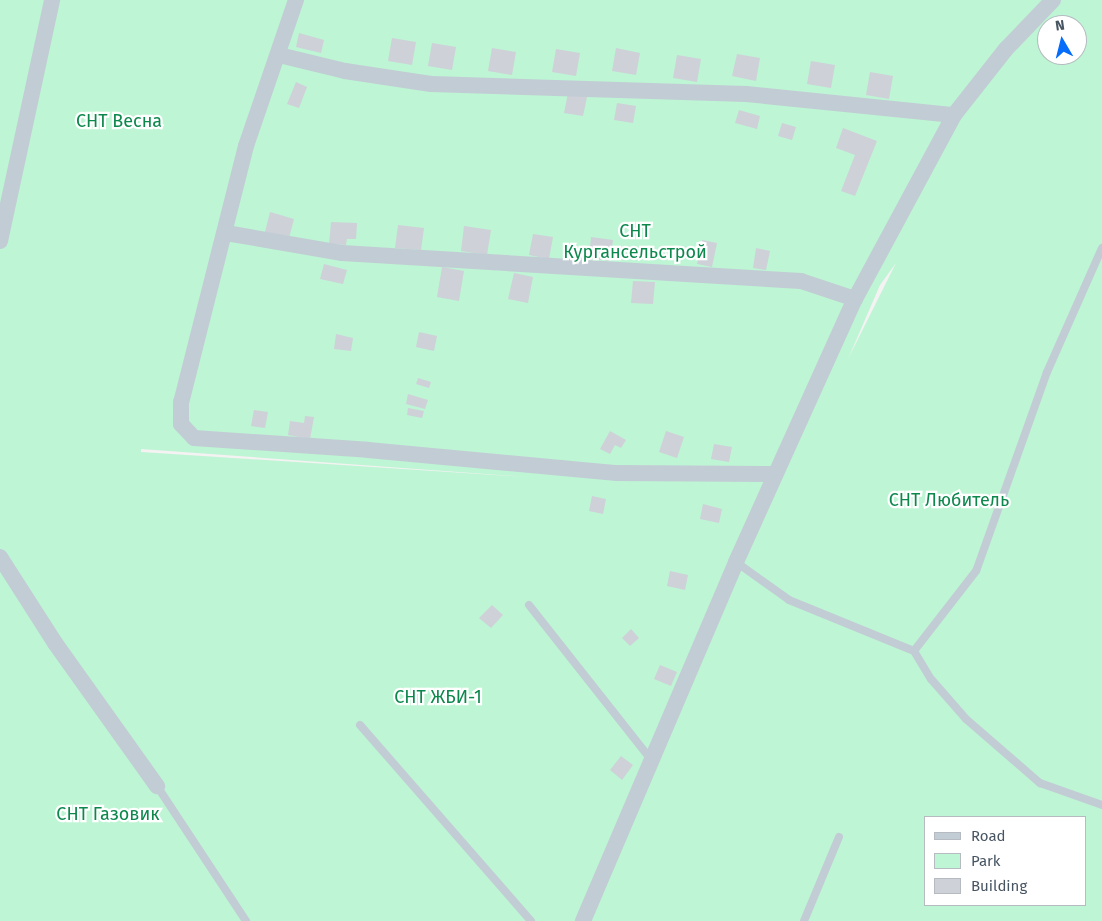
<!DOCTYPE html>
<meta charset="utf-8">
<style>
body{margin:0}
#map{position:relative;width:1102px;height:921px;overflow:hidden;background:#f4f2f2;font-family:"Fira Sans",sans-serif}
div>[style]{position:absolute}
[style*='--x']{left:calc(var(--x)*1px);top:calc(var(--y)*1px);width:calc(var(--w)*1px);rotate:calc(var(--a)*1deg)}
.green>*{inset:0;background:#bef5d4}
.building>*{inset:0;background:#ced1d8}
.lane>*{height:8px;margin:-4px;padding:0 4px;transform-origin:4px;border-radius:4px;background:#c2ccd5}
.street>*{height:16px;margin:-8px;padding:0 8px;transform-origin:8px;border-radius:8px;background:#c2ccd5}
span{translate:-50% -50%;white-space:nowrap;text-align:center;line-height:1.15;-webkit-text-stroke:4.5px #fff;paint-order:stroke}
.park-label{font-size:18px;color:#0d884d}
.legend{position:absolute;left:924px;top:816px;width:162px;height:90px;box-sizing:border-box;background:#fff;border:1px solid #b5bbc0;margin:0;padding:6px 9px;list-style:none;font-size:15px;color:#475562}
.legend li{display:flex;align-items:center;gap:10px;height:25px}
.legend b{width:25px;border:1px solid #b5bbc0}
.north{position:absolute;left:1037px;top:15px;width:50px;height:50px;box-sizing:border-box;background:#fff;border:1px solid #b5bbc0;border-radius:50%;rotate:352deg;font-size:14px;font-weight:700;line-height:20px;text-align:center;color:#475562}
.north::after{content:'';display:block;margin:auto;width:18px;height:22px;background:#066dfa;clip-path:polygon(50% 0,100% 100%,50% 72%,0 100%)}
</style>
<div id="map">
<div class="green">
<i style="clip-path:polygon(evenodd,0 0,1102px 0,1102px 921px,0 921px,0 0,1047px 25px,1077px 25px,1077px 55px,1047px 55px,1047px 25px,0 0,896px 263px,848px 359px,880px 285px,896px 263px,0 0,141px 449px,527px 477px,141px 452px,141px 449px,0 0,926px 817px,1086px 817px,1086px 905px,926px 905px,926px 817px)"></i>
</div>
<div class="building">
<i style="clip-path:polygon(299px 33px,324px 40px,321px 53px,296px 47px)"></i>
<i style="clip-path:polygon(392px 38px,416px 42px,412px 65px,388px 61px)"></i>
<i style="clip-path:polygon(432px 43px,456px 47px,452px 70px,428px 66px)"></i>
<i style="clip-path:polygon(492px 48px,516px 52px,512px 75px,488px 71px)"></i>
<i style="clip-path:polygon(616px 48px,640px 53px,636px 75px,612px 71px)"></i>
<i style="clip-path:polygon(556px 49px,580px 53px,576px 76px,552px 72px)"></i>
<i style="clip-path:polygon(737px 54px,760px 58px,756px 81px,732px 76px)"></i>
<i style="clip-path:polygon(677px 55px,701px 59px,697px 82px,673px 78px)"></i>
<i style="clip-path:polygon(811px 61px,835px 65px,831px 88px,807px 84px)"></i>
<i style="clip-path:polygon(870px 72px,893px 76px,889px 99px,866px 95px)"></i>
<i style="clip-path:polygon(296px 82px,307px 87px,299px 108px,287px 104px)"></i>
<i style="clip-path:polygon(568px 93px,587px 97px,583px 116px,564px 113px)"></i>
<i style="clip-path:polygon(617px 103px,636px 106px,633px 123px,614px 120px)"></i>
<i style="clip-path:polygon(739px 110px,760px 116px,757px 129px,735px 123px)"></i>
<i style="clip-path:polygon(782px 123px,796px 127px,792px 140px,778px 136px)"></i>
<i style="clip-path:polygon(843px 128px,877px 141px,855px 196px,841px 191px,855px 155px,836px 148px)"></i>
<i style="clip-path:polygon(270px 212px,294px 219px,289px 238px,265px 232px)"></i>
<i style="clip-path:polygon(331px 222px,357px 223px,356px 239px,347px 239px,346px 245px,329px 244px)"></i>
<i style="clip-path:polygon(398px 225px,424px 228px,421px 250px,395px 248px)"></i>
<i style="clip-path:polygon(464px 226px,491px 230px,487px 255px,461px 251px)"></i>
<i style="clip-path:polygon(533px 234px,553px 237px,549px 259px,529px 255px)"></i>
<i style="clip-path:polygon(591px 237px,613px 240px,610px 261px,589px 258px)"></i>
<i style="clip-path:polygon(702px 240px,717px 243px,712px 267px,697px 264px)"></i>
<i style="clip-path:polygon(756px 248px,770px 251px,766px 270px,753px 268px)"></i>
<i style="clip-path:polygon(324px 264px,347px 270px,343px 284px,320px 279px)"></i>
<i style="clip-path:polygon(442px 267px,464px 271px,459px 301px,437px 297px)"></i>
<i style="clip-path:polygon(514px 273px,533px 277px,528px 303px,508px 299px)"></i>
<i style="clip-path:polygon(633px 281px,655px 282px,653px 304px,631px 303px)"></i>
<i style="clip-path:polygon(419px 332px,437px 336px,434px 351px,416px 347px)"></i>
<i style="clip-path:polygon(336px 334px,353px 338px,351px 351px,334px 349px)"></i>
<i style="clip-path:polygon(418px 378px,431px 382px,429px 388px,416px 384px)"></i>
<i style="clip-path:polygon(408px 394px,428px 400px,425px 409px,406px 404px)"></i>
<i style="clip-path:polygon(408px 408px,424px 411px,422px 418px,407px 415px)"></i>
<i style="clip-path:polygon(254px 410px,268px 412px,265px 428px,251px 426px)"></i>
<i style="clip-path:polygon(305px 416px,314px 417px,310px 439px,288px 435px,290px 421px,304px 423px)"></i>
<i style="clip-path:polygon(610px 431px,626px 440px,621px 448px,615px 445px,610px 454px,600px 449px)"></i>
<i style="clip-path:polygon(666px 431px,684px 437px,677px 458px,659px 452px)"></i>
<i style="clip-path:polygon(714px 444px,732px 447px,729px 462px,711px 459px)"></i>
<i style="clip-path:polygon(592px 496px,606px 499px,603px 514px,589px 511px)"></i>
<i style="clip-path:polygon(703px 504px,722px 509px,719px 523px,700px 519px)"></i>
<i style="clip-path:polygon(670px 571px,688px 575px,685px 590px,667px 586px)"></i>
<i style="clip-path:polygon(492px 605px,503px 615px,491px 628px,479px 618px)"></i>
<i style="clip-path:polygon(631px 629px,639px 638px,630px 646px,622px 638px)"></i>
<i style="clip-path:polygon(660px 665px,677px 672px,671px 686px,654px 679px)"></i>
<i style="clip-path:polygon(621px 756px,633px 765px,622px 780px,610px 770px)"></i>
</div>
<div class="lane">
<i style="--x:1102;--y:248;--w:136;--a:113.9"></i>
<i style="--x:1047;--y:372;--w:211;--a:109.6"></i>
<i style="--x:976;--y:571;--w:101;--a:127.8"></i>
<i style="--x:914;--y:651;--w:33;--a:59"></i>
<i style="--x:931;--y:679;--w:53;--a:48.8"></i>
<i style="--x:966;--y:719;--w:98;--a:40.9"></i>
<i style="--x:1040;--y:783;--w:66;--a:19.5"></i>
<i style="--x:736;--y:562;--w:65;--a:35.6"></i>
<i style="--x:789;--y:600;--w:135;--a:22.2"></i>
<i style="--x:529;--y:605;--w:199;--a:51.7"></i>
<i style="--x:360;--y:725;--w:260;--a:48.9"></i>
<i style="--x:157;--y:786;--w:162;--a:56.6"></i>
<i style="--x:804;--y:921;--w:91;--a:-67.4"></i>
</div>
<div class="street">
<i style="--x:296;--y:0;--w:154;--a:108.9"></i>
<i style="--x:246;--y:146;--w:264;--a:104.2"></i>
<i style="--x:181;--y:402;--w:22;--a:90"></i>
<i style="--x:181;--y:424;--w:19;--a:47"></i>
<i style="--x:194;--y:438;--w:174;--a:3.9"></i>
<i style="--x:368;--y:450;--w:250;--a:5.3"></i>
<i style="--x:617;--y:473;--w:158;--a:0.4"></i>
<i style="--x:279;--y:55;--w:68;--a:13.6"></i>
<i style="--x:345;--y:71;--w:87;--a:8.6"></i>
<i style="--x:431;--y:84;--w:315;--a:1.8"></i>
<i style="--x:746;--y:94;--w:209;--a:5.8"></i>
<i style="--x:226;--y:233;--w:118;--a:9.8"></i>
<i style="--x:342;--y:253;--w:460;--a:3.5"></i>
<i style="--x:801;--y:281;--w:57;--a:18.4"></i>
<i style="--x:0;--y:241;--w:247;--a:-77.8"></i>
<i style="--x:0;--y:557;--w:102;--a:57.4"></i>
<i style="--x:55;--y:643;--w:176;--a:54.5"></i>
<i style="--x:583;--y:921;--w:390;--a:-66.9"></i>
<i style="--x:736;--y:562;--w:289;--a:-65.7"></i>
<i style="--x:855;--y:299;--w:209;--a:-61.7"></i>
<i style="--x:954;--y:115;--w:84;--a:-51.8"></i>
<i style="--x:1006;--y:49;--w:68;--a:-46.2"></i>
</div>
<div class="park-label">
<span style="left:119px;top:121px">СНТ Весна</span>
<span style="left:635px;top:242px">СНТ<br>Кургансельстрой</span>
<span style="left:949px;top:500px">СНТ Любитель</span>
<span style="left:438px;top:697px">СНТ ЖБИ-1</span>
<span style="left:108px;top:814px">СНТ Газовик</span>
</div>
<ul class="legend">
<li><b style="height:6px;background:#c2ccd5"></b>Road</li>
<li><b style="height:14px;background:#bef5d4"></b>Park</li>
<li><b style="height:14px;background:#ced1d8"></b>Building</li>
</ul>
<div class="north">N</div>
</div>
